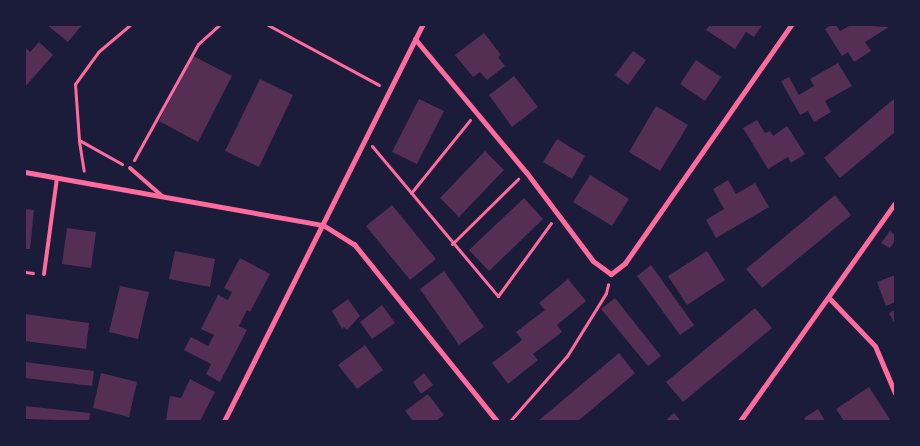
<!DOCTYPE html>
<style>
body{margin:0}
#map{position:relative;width:920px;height:446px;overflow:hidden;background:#1b1b3a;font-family:"Nunito Sans",sans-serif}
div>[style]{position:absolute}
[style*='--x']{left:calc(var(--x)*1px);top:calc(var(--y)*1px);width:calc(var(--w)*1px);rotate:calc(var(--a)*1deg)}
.building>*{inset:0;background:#542f53}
.path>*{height:3px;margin:-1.5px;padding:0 1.5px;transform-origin:1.5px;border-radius:1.5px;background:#ff6b9d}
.service>*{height:4px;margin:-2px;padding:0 2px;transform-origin:2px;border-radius:2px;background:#ff6b9d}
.minor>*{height:5px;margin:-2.5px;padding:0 2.5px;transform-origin:2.5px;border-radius:2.5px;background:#ff6b9d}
span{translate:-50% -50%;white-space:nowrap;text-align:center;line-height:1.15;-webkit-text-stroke:4px #1b1b3a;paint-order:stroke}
.frame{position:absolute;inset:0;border:26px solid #1b1b3a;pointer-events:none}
</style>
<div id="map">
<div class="building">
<i style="clip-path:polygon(47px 25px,82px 25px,68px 42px)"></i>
<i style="clip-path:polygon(710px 25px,762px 25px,754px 37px,746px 32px,735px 49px,706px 30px)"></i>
<i style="clip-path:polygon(831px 25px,836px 25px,840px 31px,851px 25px,889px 27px,865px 42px,871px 51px,854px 62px,848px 52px,842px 56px,825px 29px)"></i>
<i style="clip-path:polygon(484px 33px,501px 55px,498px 57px,505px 66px,487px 80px,480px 72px,473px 77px,455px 55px)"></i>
<i style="clip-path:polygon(39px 42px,53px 55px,25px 87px,25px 47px,30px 52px)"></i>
<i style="clip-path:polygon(633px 51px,646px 60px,628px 85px,615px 75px)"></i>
<i style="clip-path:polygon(193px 56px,232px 76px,198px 142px,159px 121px)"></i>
<i style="clip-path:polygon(696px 60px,721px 77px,705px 101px,680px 84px)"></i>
<i style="clip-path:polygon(838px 63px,852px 86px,825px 101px,831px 112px,814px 122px,808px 111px,800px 115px,781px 81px,789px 77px,799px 95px,814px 86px,810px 79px)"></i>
<i style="clip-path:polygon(514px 76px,538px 107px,512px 127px,489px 95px)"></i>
<i style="clip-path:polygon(260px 79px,293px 95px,259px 167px,225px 151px)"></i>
<i style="clip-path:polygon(895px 98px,895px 132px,840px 178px,824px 158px)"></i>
<i style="clip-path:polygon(419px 99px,444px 111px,417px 164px,392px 152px)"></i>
<i style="clip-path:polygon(656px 106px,688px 125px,660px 171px,629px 152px)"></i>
<i style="clip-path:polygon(757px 120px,765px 133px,770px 131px,773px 136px,787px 126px,805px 154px,791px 163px,788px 157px,768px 169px,743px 128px)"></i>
<i style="clip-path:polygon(557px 139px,585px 156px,572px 179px,543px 162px)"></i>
<i style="clip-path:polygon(485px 151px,504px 170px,459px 217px,440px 198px)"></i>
<i style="clip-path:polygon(590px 175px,629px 199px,612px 226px,573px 202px)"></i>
<i style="clip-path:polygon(728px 180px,736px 194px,755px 183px,769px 207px,716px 238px,706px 220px,724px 209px,713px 189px)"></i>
<i style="clip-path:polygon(835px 195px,851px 215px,762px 288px,746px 269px)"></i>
<i style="clip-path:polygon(524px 198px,543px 219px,489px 271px,469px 250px)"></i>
<i style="clip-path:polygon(392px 205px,436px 259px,410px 280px,366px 226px)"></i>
<i style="clip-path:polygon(25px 209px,34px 210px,30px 249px,25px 249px)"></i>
<i style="clip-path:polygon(67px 228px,96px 232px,91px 268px,62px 264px)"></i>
<i style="clip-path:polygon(890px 231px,895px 235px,895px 241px,890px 248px,881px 243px)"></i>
<i style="clip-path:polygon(175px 251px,215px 259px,210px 287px,169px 279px)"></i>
<i style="clip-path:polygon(707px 251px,725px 280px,687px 305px,668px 276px)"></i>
<i style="clip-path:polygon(240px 258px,270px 274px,250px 312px,247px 310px,239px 326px,247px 330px,220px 382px,206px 374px,211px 364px,184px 350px,191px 337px,208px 346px,214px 335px,201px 329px,218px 295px,228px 300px,232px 292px,224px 288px)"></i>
<i style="clip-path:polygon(651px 265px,694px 325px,680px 335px,637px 276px)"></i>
<i style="clip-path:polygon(444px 271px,484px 327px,459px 345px,420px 289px)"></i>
<i style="clip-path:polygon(895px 275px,895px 302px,886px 306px,877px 282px)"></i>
<i style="clip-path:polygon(568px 279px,586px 301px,557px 325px,562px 332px,533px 354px,538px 360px,508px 384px,492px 363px,522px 340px,516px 332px,545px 310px,539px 303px)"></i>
<i style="clip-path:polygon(120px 286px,149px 292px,138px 339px,109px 332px)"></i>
<i style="clip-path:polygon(615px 298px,661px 356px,648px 366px,601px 309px)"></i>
<i style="clip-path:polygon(348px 299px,360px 316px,347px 330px,344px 327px,342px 329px,332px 311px)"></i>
<i style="clip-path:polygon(382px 305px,395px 323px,372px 339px,360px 322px)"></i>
<i style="clip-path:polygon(755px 308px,772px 328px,683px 402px,666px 382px)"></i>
<i style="clip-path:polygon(895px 310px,895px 324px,889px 313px)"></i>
<i style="clip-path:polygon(25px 314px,89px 323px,86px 349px,25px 341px)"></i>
<i style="clip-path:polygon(365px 345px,383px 370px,357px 389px,338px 365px)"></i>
<i style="clip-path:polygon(619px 353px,635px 373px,578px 421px,538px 421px)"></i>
<i style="clip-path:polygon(25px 362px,94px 371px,92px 386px,25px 378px)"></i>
<i style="clip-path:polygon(101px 373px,137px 382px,129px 417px,93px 408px)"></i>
<i style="clip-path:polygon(424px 373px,433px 385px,421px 394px,413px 382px)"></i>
<i style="clip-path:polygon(190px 379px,215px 392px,200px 421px,166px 420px,170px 396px,181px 398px)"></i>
<i style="clip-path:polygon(869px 387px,891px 421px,844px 421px,836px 409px)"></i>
<i style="clip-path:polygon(428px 394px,444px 415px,436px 421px,413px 421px,405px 411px)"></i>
<i style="clip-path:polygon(25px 406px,90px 413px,89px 421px,25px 419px)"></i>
<i style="clip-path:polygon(818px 409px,825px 421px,806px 421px,804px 418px)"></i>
<i style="clip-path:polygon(674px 413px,681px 421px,665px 421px)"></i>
</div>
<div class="path">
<i style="--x:268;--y:25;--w:126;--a:28.4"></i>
<i style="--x:79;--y:141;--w:30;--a:81"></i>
<i style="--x:372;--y:146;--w:196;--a:50"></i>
<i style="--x:498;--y:296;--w:90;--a:-54"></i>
<i style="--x:134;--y:160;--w:132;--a:-61.1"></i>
<i style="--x:198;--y:44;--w:28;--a:-42"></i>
<i style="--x:122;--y:164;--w:49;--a:-150.8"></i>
<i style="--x:79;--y:140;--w:56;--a:-94.1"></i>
<i style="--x:75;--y:84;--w:39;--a:-54"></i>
<i style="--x:98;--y:52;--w:42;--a:-40.2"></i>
<i style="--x:411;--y:193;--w:94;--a:-51.1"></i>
<i style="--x:452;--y:244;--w:93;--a:-44.6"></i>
<i style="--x:25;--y:272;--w:8;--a:7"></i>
<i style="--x:510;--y:421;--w:86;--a:-48.8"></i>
<i style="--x:567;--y:356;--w:74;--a:-58.2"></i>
<i style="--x:606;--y:293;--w:9;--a:-77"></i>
</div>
<div class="service">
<i style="--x:130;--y:168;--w:43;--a:41.2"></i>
<i style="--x:44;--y:274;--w:97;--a:-82.3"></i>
</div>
<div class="minor">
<i style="--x:415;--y:39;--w:173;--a:50.2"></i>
<i style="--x:526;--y:172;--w:111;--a:53"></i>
<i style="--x:593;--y:261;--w:22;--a:36"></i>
<i style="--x:611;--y:274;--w:18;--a:-38"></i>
<i style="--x:625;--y:263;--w:290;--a:-55.1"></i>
<i style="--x:25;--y:172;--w:303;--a:10.1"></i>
<i style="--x:323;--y:225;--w:36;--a:32"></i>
<i style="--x:354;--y:244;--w:228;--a:51.1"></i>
<i style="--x:829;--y:298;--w:66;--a:46.2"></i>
<i style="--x:875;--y:346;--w:51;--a:66.9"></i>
<i style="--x:224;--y:421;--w:443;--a:-63.4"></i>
<i style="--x:740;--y:421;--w:267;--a:-54.6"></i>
</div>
<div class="frame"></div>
</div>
